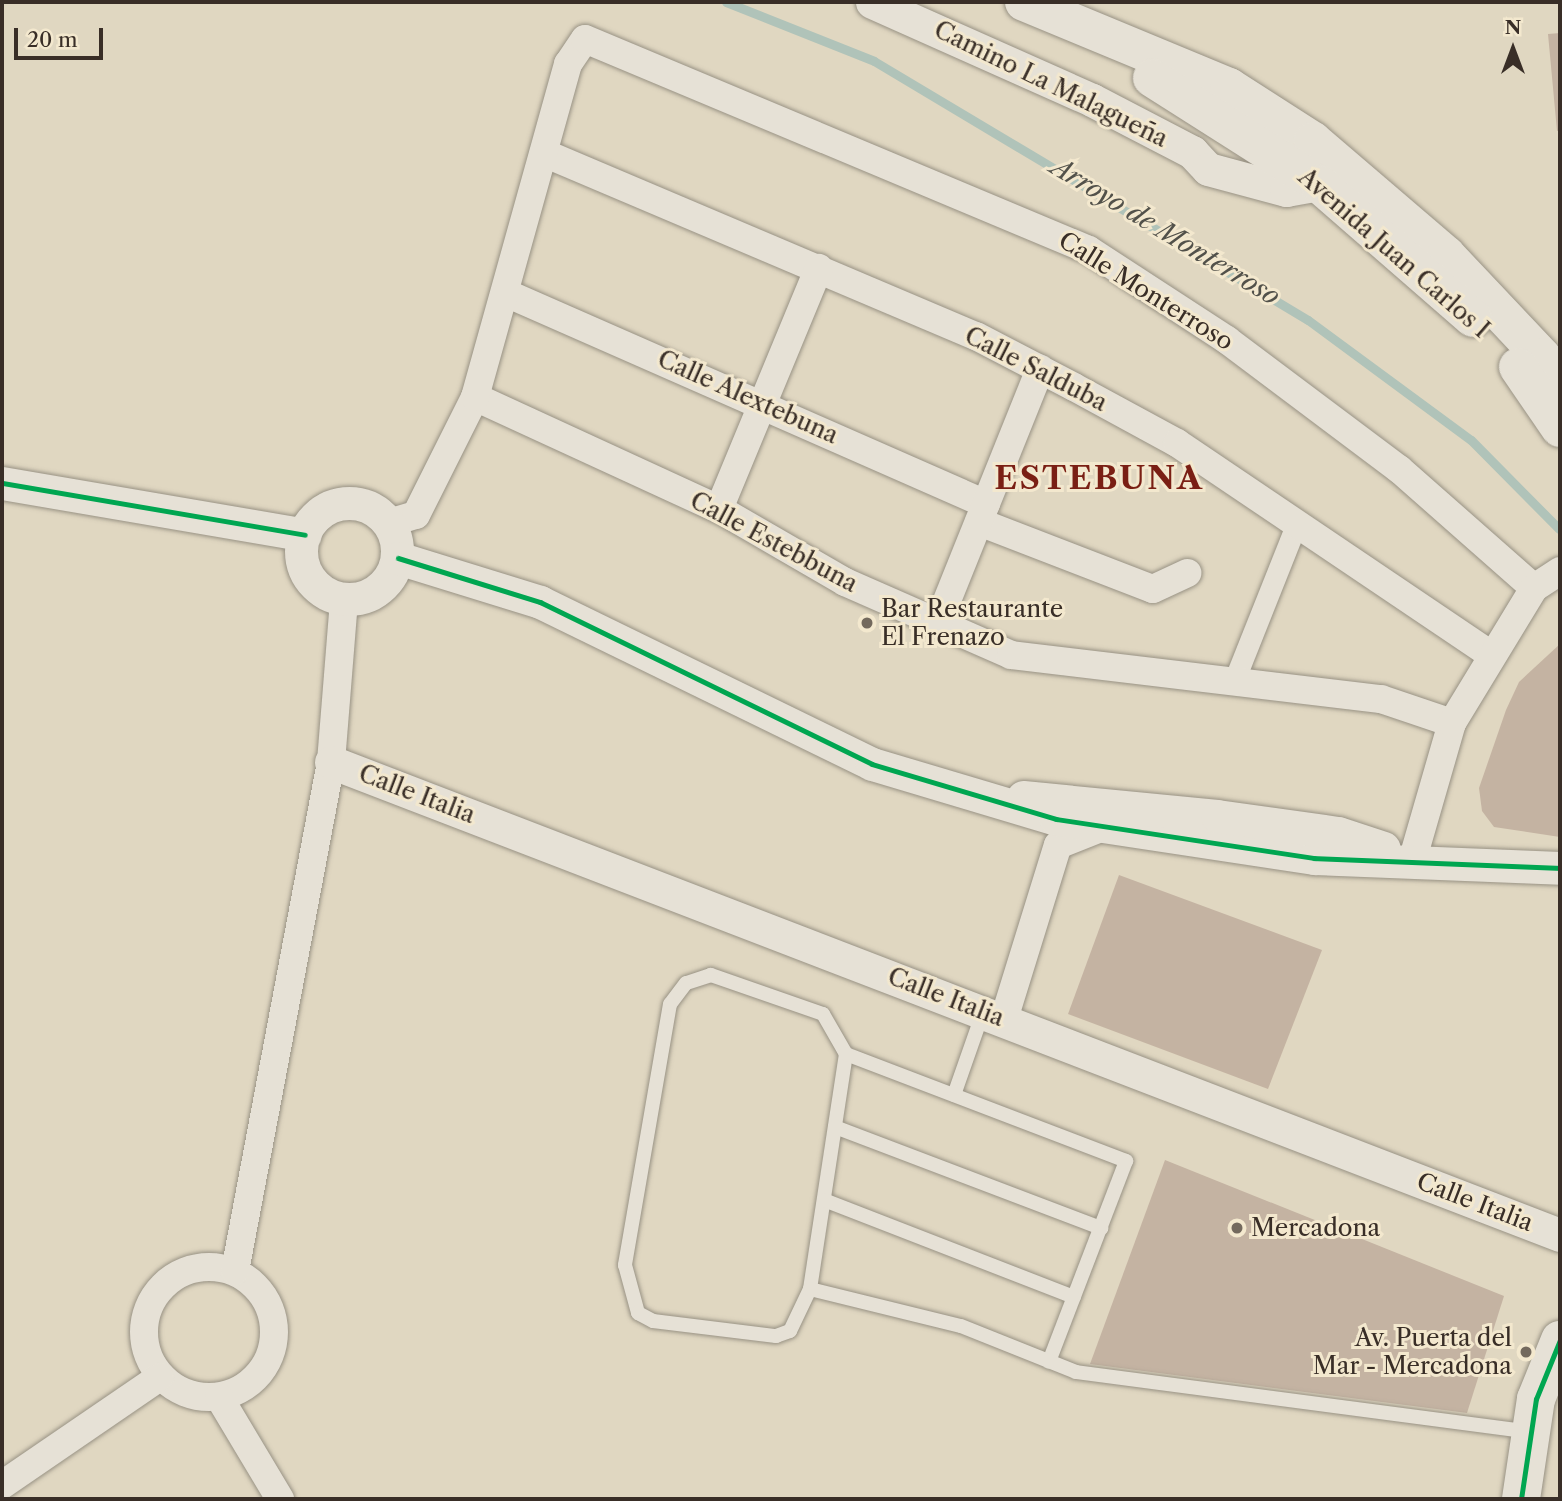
<!DOCTYPE html>
<meta charset="utf-8">
<style>
body{margin:0}
#map{position:relative;width:1562px;height:1501px;overflow:hidden;background:#e0d7c1;font-family:"Libre Caslon Text",serif}
div>[style]{position:absolute}
[style*='--x']{left:calc(var(--x)*1px);top:calc(var(--y)*1px);width:calc(var(--w)*1px);rotate:calc(var(--a)*1deg)}
.stream>*{height:9px;margin:-4.5px;padding:0 4.5px;transform-origin:4.5px;border-radius:4.5px;background:#b0c3b9}
.building>*{inset:0;background:#c4b3a2}
.roads{filter:drop-shadow(0 0 2px #989284) drop-shadow(0 0 2px #989284)}
.service>*{height:14px;margin:-7px;padding:0 7px;transform-origin:7px;border-radius:7px;background:#e6e1d6}
.pedestrian>*{height:21px;margin:-10.5px;padding:0 10.5px;transform-origin:10.5px;border-radius:10.5px;background:#e6e1d6}
.minor>*{height:28px;margin:-14px;padding:0 14px;transform-origin:14px;border-radius:14px;background:#e6e1d6}
.minor>.ring{margin:-14px;padding:0;box-sizing:content-box;background:none;border:28px solid #e6e1d6;border-radius:50%}
.tertiary>*{height:33px;margin:-16.5px;padding:0 16.5px;transform-origin:16.5px;border-radius:16.5px;background:#e6e1d6}
.tertiary>.ring{margin:-16.5px;padding:0;box-sizing:content-box;background:none;border:33px solid #e6e1d6;border-radius:50%}
.secondary>*{height:38px;margin:-19px;padding:0 19px;transform-origin:19px;border-radius:19px;background:#e6e1d6}
.bus-1>*{height:5px;margin:-2.5px;padding:0 2.5px;transform-origin:2.5px;border-radius:2.5px;background:#00a651}
.dots>*{width:19px;height:19px;translate:-50% -50%;box-sizing:border-box;border:4px solid #f3e8ce;border-radius:50%}
span{translate:-50% -50%;white-space:nowrap;text-align:center;line-height:1.15;-webkit-text-stroke:6px #f3e8ce;paint-order:stroke}
.street-label{font-size:24px;color:#392e27}
.poi-label{font-size:24px;color:#392e27}
.left{translate:0 -50%;text-align:left}
.right{translate:-100% -50%;text-align:right}
.water-label{font-size:26px;color:#52514a;font-style:italic}
.district-label{font-size:32px;color:#7a1f14;font-weight:700;letter-spacing:2px}
.frame{position:absolute;inset:0;border:4px solid #392e27;pointer-events:none}
.north{position:absolute;left:1478px;top:14px;width:70px;height:70px;-webkit-text-stroke:5px #f3e8ce;paint-order:stroke;rotate:0deg;font-size:19px;font-weight:700;line-height:28px;text-align:center;color:#392e27}
.north::after{content:'';display:block;margin:auto;width:24px;height:32px;background:#392e27;clip-path:polygon(50% 0,100% 100%,50% 72%,0 100%)}
.scale{position:absolute;left:14px;top:28px;width:89px;height:32px;box-sizing:border-box;border:4px solid #392e27;border-top:0;padding-left:9px;font-size:21px;line-height:24px;white-space:nowrap;color:#392e27;-webkit-text-stroke:5px #f3e8ce;paint-order:stroke}
</style>
<div id="map">
<div class="stream">
<i style="--x:726;--y:2;--w:159;--a:21.7"></i>
<i style="--x:874;--y:61;--w:505;--a:30.83"></i>
<i style="--x:1308;--y:320;--w:202;--a:36.4"></i>
<i style="--x:1471;--y:440;--w:125;--a:45.3"></i>
</div>
<div class="building">
<i style="clip-path:polygon(1560px 33px,1560px 130px,1557px 131px,1548px 34px)"></i>
<i style="clip-path:polygon(1560px 644px,1560px 837px,1494px 827px,1482px 811px,1479px 788px,1506px 710px,1519px 682px)"></i>
<i style="clip-path:polygon(1119px 875px,1322px 950px,1268px 1089px,1068px 1014px)"></i>
<i style="clip-path:polygon(1165px 1160px,1504px 1296px,1467px 1413px,1090px 1364px)"></i>
</div>
<div class="roads">
<div class="service">
<i style="--x:846;--y:1054;--w:46;--a:-119.9"></i>
<i style="--x:823;--y:1014;--w:119;--a:-160.8"></i>
<i style="--x:711;--y:975;--w:26;--a:162"></i>
<i style="--x:686;--y:983;--w:26;--a:127"></i>
<i style="--x:670;--y:1004;--w:265;--a:99.8"></i>
<i style="--x:625;--y:1265;--w:50;--a:74.8"></i>
<i style="--x:638;--y:1313;--w:17;--a:28"></i>
<i style="--x:653;--y:1321;--w:124;--a:7"></i>
<i style="--x:776;--y:1336;--w:15;--a:-20"></i>
<i style="--x:790;--y:1331;--w:47;--a:-64.5"></i>
<i style="--x:810;--y:1289;--w:238;--a:-81.3"></i>
<i style="--x:846;--y:1054;--w:300;--a:20.9"></i>
<i style="--x:1126;--y:1161;--w:215;--a:111"></i>
<i style="--x:954;--y:1095;--w:88;--a:-70.7"></i>
<i style="--x:835;--y:1127;--w:285;--a:20.8"></i>
<i style="--x:824;--y:1200;--w:268;--a:21.2"></i>
<i style="--x:810;--y:1289;--w:155;--a:13.8"></i>
<i style="--x:961;--y:1326;--w:124;--a:21.8"></i>
<i style="--x:1076;--y:1372;--w:458;--a:7.5"></i>
</div>
<div class="pedestrian">
<i style="--x:1234;--y:681;--w:165;--a:-68.3"></i>
</div>
<div class="minor">
<i style="--x:544;--y:153;--w:469;--a:23"></i>
<i style="--x:976;--y:336;--w:110;--a:27.5"></i>
<i style="--x:1074;--y:387;--w:117;--a:28.5"></i>
<i style="--x:1177;--y:443;--w:379;--a:34"></i>
<i style="--x:508;--y:294;--w:522;--a:23.72"></i>
<i style="--x:475;--y:397;--w:268;--a:24.7"></i>
<i style="--x:719;--y:509;--w:146;--a:30.1"></i>
<i style="--x:845;--y:582;--w:181;--a:23.7"></i>
<i style="--x:1011;--y:655;--w:373;--a:6.8"></i>
<i style="--x:1381;--y:699;--w:75;--a:18.7"></i>
<i style="--x:719;--y:509;--w:261;--a:-67.5"></i>
<i style="--x:979;--y:522;--w:186;--a:21.1"></i>
<i style="--x:1153;--y:589;--w:38;--a:-25"></i>
<i style="--x:389;--y:523;--w:28;--a:-17"></i>
<i style="--x:416;--y:515;--w:132;--a:-63.4"></i>
<i style="--x:475;--y:397;--w:346;--a:-74.4"></i>
<i style="--x:568;--y:64;--w:30;--a:-56"></i>
<i style="--x:585;--y:39;--w:546;--a:22.72"></i>
<i style="--x:1089;--y:250;--w:165;--a:33.1"></i>
<i style="--x:1227;--y:340;--w:215;--a:36.9"></i>
<i style="--x:1399;--y:469;--w:180;--a:41.4"></i>
<i style="--x:938;--y:623;--w:274;--a:-68.1"></i>
<i style="--x:1413;--y:858;--w:141;--a:-73.9"></i>
<i style="--x:1452;--y:723;--w:158;--a:-58.7"></i>
<i style="--x:1534;--y:588;--w:31;--a:-33"></i>
<i style="--x:1004;--y:1019;--w:182;--a:-72.8"></i>
<i style="--x:1058;--y:845;--w:46;--a:-21.6"></i>
<i style="--x:1101;--y:828;--w:9;--a:-77"></i>
<i class="ring" style="left:144px;top:1267px;width:102px;height:102px"></i>
<i style="--x:235;--y:1271;--w:518;--a:-79.32"></i>
<i style="--x:331;--y:762;--w:164;--a:-85.4"></i>
<i style="--x:219;--y:1397;--w:119;--a:59.1"></i>
<i style="--x:2;--y:1485;--w:191;--a:-34.4"></i>
</div>
<div class="tertiary">
<i style="--x:872;--y:2;--w:241;--a:24"></i>
<i style="--x:1092;--y:100;--w:113;--a:27.5"></i>
<i style="--x:1192;--y:152;--w:23;--a:47"></i>
<i style="--x:1208;--y:169;--w:81;--a:15.1"></i>
<i style="--x:1286;--y:190;--w:34;--a:-10"></i>
<i style="--x:2;--y:483;--w:307;--a:9.7"></i>
<i class="ring" style="left:301px;top:503px;width:63px;height:63px"></i>
<i style="--x:398;--y:558;--w:149;--a:17.2"></i>
<i style="--x:540;--y:602;--w:369;--a:26"></i>
<i style="--x:872;--y:764;--w:192;--a:16.6"></i>
<i style="--x:1056;--y:819;--w:261;--a:8.6"></i>
<i style="--x:1314;--y:858;--w:246;--a:2.3"></i>
<i style="--x:331;--y:762;--w:1317;--a:21.05"></i>
<i style="--x:1023;--y:797;--w:195;--a:5.6"></i>
<i style="--x:1217;--y:816;--w:122;--a:8"></i>
<i style="--x:1338;--y:833;--w:48;--a:18.1"></i>
</div>
<div class="secondary">
<i style="--x:1024;--y:2;--w:222;--a:22.5"></i>
<i style="--x:1229;--y:87;--w:100;--a:32.7"></i>
<i style="--x:1313;--y:141;--w:175;--a:40.6"></i>
<i style="--x:1446;--y:255;--w:140;--a:46.7"></i>
<i style="--x:1542;--y:357;--w:34;--a:58"></i>
<i style="--x:1152;--y:78;--w:198;--a:32.4"></i>
<i style="--x:1319;--y:184;--w:204;--a:41"></i>
<i style="--x:1518;--y:367;--w:74;--a:55.5"></i>
<i style="--x:1521;--y:1499;--w:101;--a:-81.5"></i>
<i style="--x:1536;--y:1399;--w:64;--a:-67.9"></i>
</div>
</div>
<div class="bus-1">
<i style="--x:2;--y:483;--w:307;--a:9.7"></i>
<i style="--x:398;--y:558;--w:149;--a:17.2"></i>
<i style="--x:540;--y:602;--w:369;--a:26"></i>
<i style="--x:872;--y:764;--w:192;--a:16.6"></i>
<i style="--x:1056;--y:819;--w:261;--a:8.6"></i>
<i style="--x:1314;--y:858;--w:246;--a:2.3"></i>
<i style="--x:1521;--y:1499;--w:101;--a:-81.5"></i>
<i style="--x:1536;--y:1399;--w:64;--a:-67.9"></i>
</div>
<div class="dots">
<i style="left:867px;top:623px;background:#73695d"></i>
<i style="left:1237px;top:1228px;background:#73695d"></i>
<i style="left:1526px;top:1352px;background:#73695d"></i>
</div>
<div class="street-label">
<span style="left:1051px;top:84px;rotate:26deg">Camino La Malagueña</span>
<span style="left:1394px;top:253px;rotate:41deg">Avenida Juan Carlos I</span>
<span style="left:1146px;top:291px;rotate:32deg">Calle Monterroso</span>
<span style="left:1036px;top:369px;rotate:27deg">Calle Salduba</span>
<span style="left:748px;top:397px;rotate:24deg">Calle Alextebuna</span>
<span style="left:774px;top:542px;rotate:28deg">Calle Estebbuna</span>
<span style="left:417px;top:794px;rotate:21deg">Calle Italia</span>
<span style="left:946px;top:997px;rotate:21deg">Calle Italia</span>
<span style="left:1475px;top:1202px;rotate:21deg">Calle Italia</span>
</div>
<div class="poi-label">
<span class="left" style="left:881px;top:623px">Bar Restaurante<br>El Frenazo</span>
<span class="left" style="left:1251px;top:1228px">Mercadona</span>
<span class="right" style="left:1512px;top:1352px">Av. Puerta del<br>Mar - Mercadona</span>
</div>
<div class="water-label">
<span style="left:1165px;top:232px;rotate:31deg">Arroyo de Monterroso</span>
</div>
<div class="district-label">
<span style="left:1099px;top:478px">ESTEBUNA</span>
</div>
<div class="frame"></div>
<div class="north">N</div>
<div class="scale">20 m</div>
</div>
